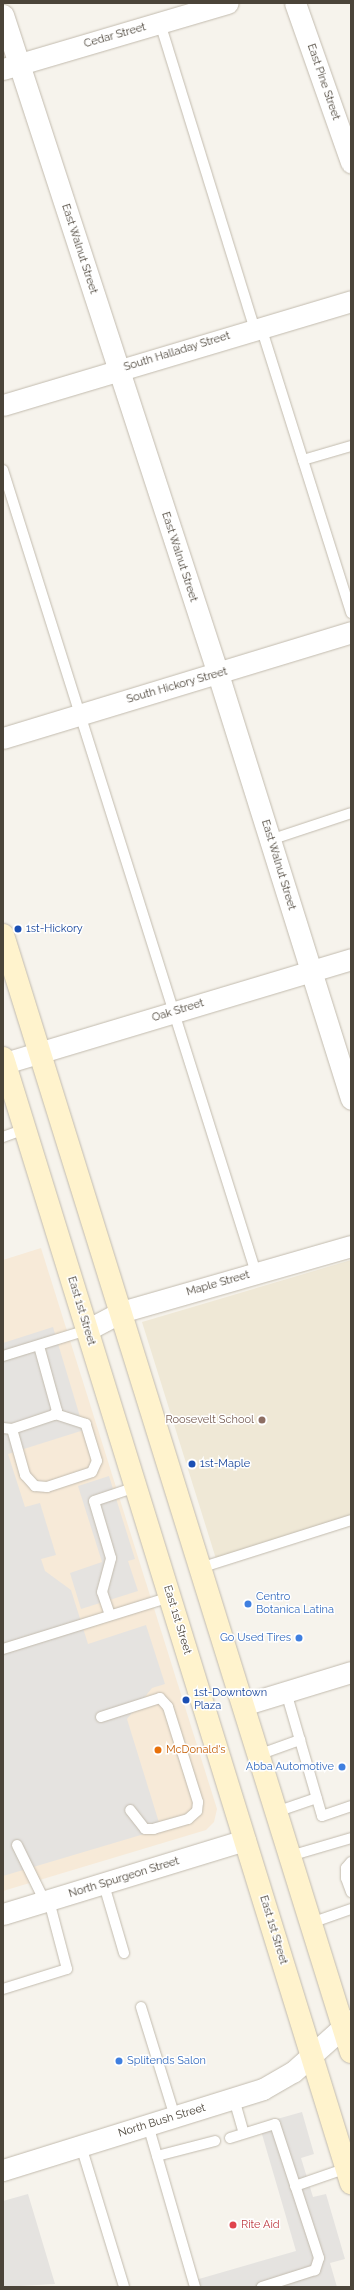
<!DOCTYPE html>
<style>
body{margin:0}
#map{position:relative;width:354px;height:2290px;overflow:hidden;background:#f6f3ec;font-family:Raleway,sans-serif}
div>[style]{position:absolute}
[style*='--x']{left:calc(var(--x)*1px);top:calc(var(--y)*1px);width:calc(var(--w)*1px);rotate:calc(var(--a)*1deg)}
.commercial>*{inset:0;background:#f7ead8}
.education>*{inset:0;background:#efe8d6}
.parking>*{inset:0;background:#e5e3e0}
.roads{filter:drop-shadow(0 0 1px #c2bbae) drop-shadow(0 0 1px #c2bbae)}
.service>*{height:10px;margin:-5px;padding:0 5px;transform-origin:5px;border-radius:5px;background:#fff}
.minor>*{height:21px;margin:-10.5px;padding:0 10.5px;transform-origin:10.5px;border-radius:10.5px;background:#fff}
.secondary>*{height:22px;margin:-11px;padding:0 11px;transform-origin:11px;border-radius:11px;background:#fff3cd}
.dots>*{width:11px;height:11px;translate:-50% -50%;box-sizing:border-box;border:2px solid #fff;border-radius:50%}
span{translate:-50% -50%;white-space:nowrap;text-align:center;line-height:1.15;-webkit-text-stroke:3px #fff;paint-order:stroke}
.street-label{font-size:11px;color:#4b4439}
.transit-label{font-size:11px;color:#164399}
.left{translate:0 -50%;text-align:left}
.education-label{font-size:11px;color:#785e54}
.right{translate:-100% -50%;text-align:right}
.shop-label{font-size:11px;color:#366cbe}
.food-label{font-size:11px;color:#c56008}
.health-label{font-size:11px;color:#be3a42}
.frame{position:absolute;inset:0;border:4px solid #4b4439;pointer-events:none}
</style>
<div id="map">
<div class="commercial">
<i style="clip-path:polygon(41px 1248px,217px 1809px,214px 1822px,206px 1830px,3px 1891px,3px 1260px)"></i>
</div>
<div class="education">
<i style="clip-path:polygon(351px 1260px,351px 1519px,217px 1562px,142px 1322px)"></i>
</div>
<div class="parking">
<i style="clip-path:polygon(53px 1327px,84px 1430px,8px 1454px,25px 1507px,40px 1503px,56px 1555px,41px 1559px,45px 1571px,71px 1590px,88px 1644px,146px 1625px,165px 1684px,152px 1688px,127px 1719px,161px 1829px,3px 1876px,3px 1343px)"></i>
<i style="clip-path:polygon(109px 1476px,135px 1559px,128px 1561px,138px 1591px,81px 1609px,70px 1573px,102px 1562px,78px 1486px)"></i>
<i style="clip-path:polygon(302px 2112px,314px 2154px,301px 2158px,313px 2197px,326px 2194px,345px 2259px,330px 2263px,337px 2287px,194px 2287px,192px 2281px,296px 2251px,259px 2124px)"></i>
<i style="clip-path:polygon(28px 2194px,55px 2284px,3px 2287px,3px 2201px)"></i>
</div>
<div class="roads">
<div class="service">
<i style="--x:160;--y:23;--w:320;--a:72.8"></i>
<i style="--x:261;--y:327;--w:300;--a:72.5"></i>
<i style="--x:303;--y:460;--w:50;--a:-16.3"></i>
<i style="--x:3;--y:470;--w:842;--a:72.51"></i>
<i style="--x:270;--y:840;--w:85;--a:-18.4"></i>
<i style="--x:3;--y:1137;--w:23;--a:-20"></i>
<i style="--x:3;--y:1356;--w:88;--a:-17.2"></i>
<i style="--x:3;--y:1428;--w:9;--a:6"></i>
<i style="--x:12;--y:1429;--w:44;--a:-18.4"></i>
<i style="--x:54;--y:1415;--w:5;--a:-53"></i>
<i style="--x:57;--y:1411;--w:67;--a:-105.5"></i>
<i style="--x:12;--y:1429;--w:48;--a:74.2"></i>
<i style="--x:25;--y:1475;--w:15;--a:48"></i>
<i style="--x:35;--y:1486;--w:12;--a:5"></i>
<i style="--x:47;--y:1487;--w:47;--a:-18.4"></i>
<i style="--x:92;--y:1472;--w:12;--a:-66"></i>
<i style="--x:97;--y:1461;--w:39;--a:-107"></i>
<i style="--x:86;--y:1424;--w:33;--a:-162"></i>
<i style="--x:200;--y:1568;--w:158;--a:-17.6"></i>
<i style="--x:110;--y:1615;--w:24;--a:-109"></i>
<i style="--x:102;--y:1592;--w:35;--a:-75"></i>
<i style="--x:111;--y:1558;--w:59;--a:-106.6"></i>
<i style="--x:94;--y:1501;--w:44;--a:-18.4"></i>
<i style="--x:3;--y:1649;--w:175;--a:-17.3"></i>
<i style="--x:286;--y:1692;--w:129;--a:73.8"></i>
<i style="--x:322;--y:1816;--w:31;--a:-19"></i>
<i style="--x:101;--y:1717;--w:62;--a:-17.9"></i>
<i style="--x:160;--y:1698;--w:12;--a:48"></i>
<i style="--x:168;--y:1707;--w:100;--a:72.5"></i>
<i style="--x:198;--y:1802;--w:9;--a:96"></i>
<i style="--x:197;--y:1811;--w:12;--a:138"></i>
<i style="--x:188;--y:1819;--w:35;--a:164"></i>
<i style="--x:154;--y:1829;--w:9;--a:180"></i>
<i style="--x:145;--y:1829;--w:24;--a:-128"></i>
<i style="--x:258;--y:1755;--w:45;--a:-19.7"></i>
<i style="--x:276;--y:1812;--w:43;--a:-18.9"></i>
<i style="--x:17;--y:1845;--w:64;--a:63.8"></i>
<i style="--x:290;--y:1856;--w:64;--a:-16.4"></i>
<i style="--x:351;--y:1862;--w:8;--a:130"></i>
<i style="--x:346;--y:1868;--w:10;--a:90"></i>
<i style="--x:346;--y:1878;--w:15;--a:70"></i>
<i style="--x:104;--y:1885;--w:71;--a:73.6"></i>
<i style="--x:311;--y:1923;--w:42;--a:-19.3"></i>
<i style="--x:3;--y:1989;--w:67;--a:-17.4"></i>
<i style="--x:67;--y:1969;--w:70;--a:-104.8"></i>
<i style="--x:141;--y:2007;--w:115;--a:72.8"></i>
<i style="--x:234;--y:2099;--w:35;--a:74"></i>
<i style="--x:148;--y:2125;--w:169;--a:73.8"></i>
<i style="--x:230;--y:2138;--w:47;--a:-17.3"></i>
<i style="--x:275;--y:2124;--w:141;--a:71.8"></i>
<i style="--x:319;--y:2258;--w:13;--a:108"></i>
<i style="--x:315;--y:2270;--w:56;--a:162.2"></i>
<i style="--x:81;--y:2146;--w:147;--a:73"></i>
<i style="--x:157;--y:2156;--w:60;--a:-14.5"></i>
<i style="--x:295;--y:2186;--w:55;--a:-19.1"></i>
</div>
<div class="minor">
<i style="--x:295;--y:3;--w:169;--a:70.6"></i>
<i style="--x:3;--y:15;--w:693;--a:71.93"></i>
<i style="--x:218;--y:674;--w:445;--a:72.6"></i>
<i style="--x:3;--y:69;--w:234;--a:-16.4"></i>
<i style="--x:3;--y:405;--w:363;--a:-16.6"></i>
<i style="--x:3;--y:738;--w:364;--a:-16.9"></i>
<i style="--x:5;--y:1063;--w:361;--a:-16.7"></i>
<i style="--x:87;--y:1330;--w:38;--a:-28"></i>
<i style="--x:121;--y:1312;--w:239;--a:-16"></i>
<i style="--x:243;--y:1705;--w:113;--a:-17"></i>
<i style="--x:3;--y:1914;--w:253;--a:-17"></i>
<i style="--x:3;--y:2170;--w:272;--a:-17.3"></i>
<i style="--x:263;--y:2089;--w:34;--a:-30"></i>
<i style="--x:293;--y:2072;--w:78;--a:-41.9"></i>
</div>
<div class="secondary">
<i style="--x:3;--y:935;--w:1170;--a:72.7"></i>
<i style="--x:3;--y:1058;--w:1178;--a:72.81"></i>
</div>
</div>
<div class="dots">
<i style="left:18px;top:929px;background:#1a4fb4"></i>
<i style="left:262px;top:1420px;background:#8d6e63"></i>
<i style="left:192px;top:1464px;background:#1a4fb4"></i>
<i style="left:248px;top:1604px;background:#3f7fe0"></i>
<i style="left:299px;top:1638px;background:#3f7fe0"></i>
<i style="left:186px;top:1700px;background:#1a4fb4"></i>
<i style="left:158px;top:1750px;background:#e8710a"></i>
<i style="left:342px;top:1767px;background:#3f7fe0"></i>
<i style="left:119px;top:2061px;background:#3f7fe0"></i>
<i style="left:233px;top:2225px;background:#e0444e"></i>
</div>
<div class="street-label">
<span style="left:115px;top:36px;rotate:-16deg">Cedar Street</span>
<span style="left:323px;top:82px;rotate:71deg">East Pine Street</span>
<span style="left:79px;top:249px;rotate:72deg">East Walnut Street</span>
<span style="left:177px;top:352px;rotate:-17deg">South Halladay Street</span>
<span style="left:179px;top:557px;rotate:72deg">East Walnut Street</span>
<span style="left:177px;top:686px;rotate:-16deg">South Hickory Street</span>
<span style="left:278px;top:865px;rotate:73deg">East Walnut Street</span>
<span style="left:178px;top:1011px;rotate:-17deg">Oak Street</span>
<span style="left:218px;top:1284px;rotate:-16deg">Maple Street</span>
<span style="left:81px;top:1311px;rotate:73deg">East 1st Street</span>
<span style="left:177px;top:1620px;rotate:73deg">East 1st Street</span>
<span style="left:124px;top:1878px;rotate:-17deg">North Spurgeon Street</span>
<span style="left:273px;top:1930px;rotate:73deg">East 1st Street</span>
<span style="left:162px;top:2121px;rotate:-17deg">North Bush Street</span>
</div>
<div class="transit-label">
<span class="left" style="left:26px;top:929px">1st-Hickory</span>
<span class="left" style="left:200px;top:1464px">1st-Maple</span>
<span class="left" style="left:194px;top:1700px">1st-Downtown<br>Plaza</span>
</div>
<div class="education-label">
<span class="right" style="left:254px;top:1420px">Roosevelt School</span>
</div>
<div class="shop-label">
<span class="left" style="left:256px;top:1604px">Centro<br>Botanica Latina</span>
<span class="right" style="left:291px;top:1638px">Go Used Tires</span>
<span class="right" style="left:334px;top:1767px">Abba Automotive</span>
<span class="left" style="left:127px;top:2061px">Splitends Salon</span>
</div>
<div class="food-label">
<span class="left" style="left:166px;top:1750px">McDonald's</span>
</div>
<div class="health-label">
<span class="left" style="left:241px;top:2225px">Rite Aid</span>
</div>
<div class="frame"></div>
</div>
